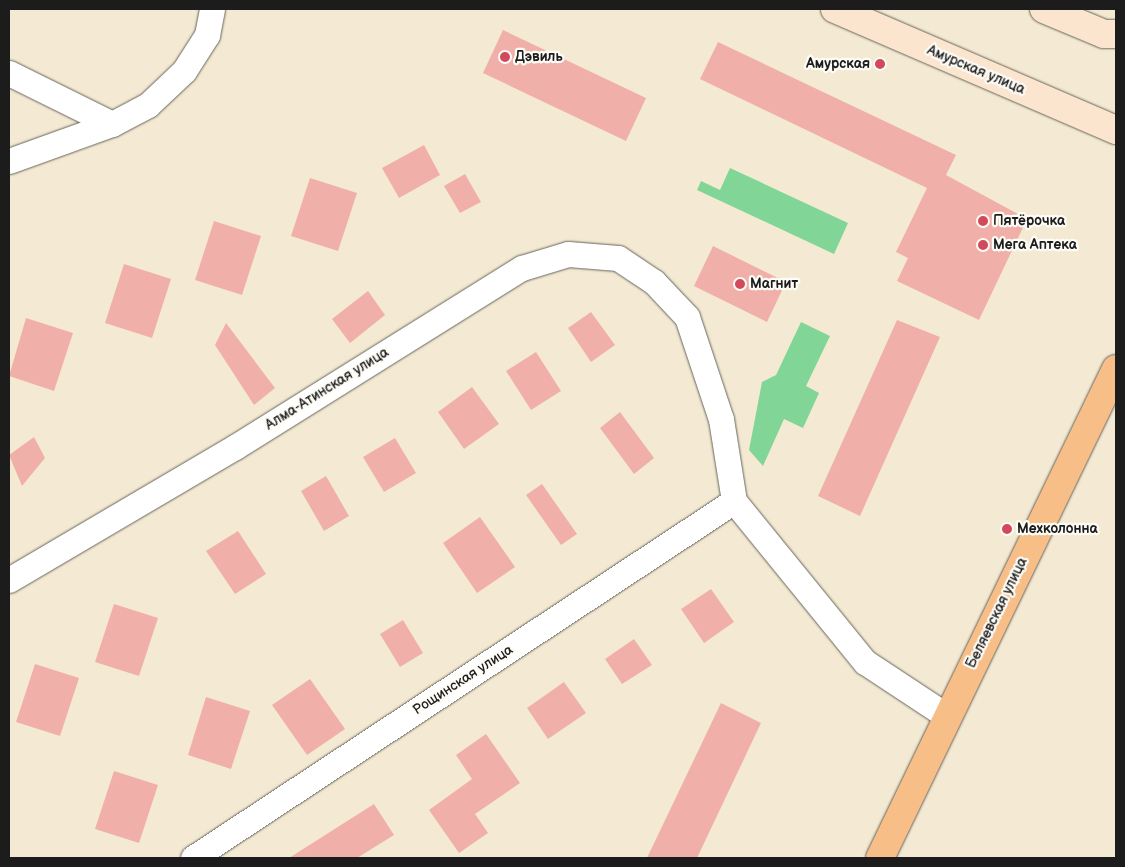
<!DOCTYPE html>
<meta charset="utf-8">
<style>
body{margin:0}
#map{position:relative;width:1125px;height:867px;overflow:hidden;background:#f4ead3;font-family:"Balsamiq Sans",sans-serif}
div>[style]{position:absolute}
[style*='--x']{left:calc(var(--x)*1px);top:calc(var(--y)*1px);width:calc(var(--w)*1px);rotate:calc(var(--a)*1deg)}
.green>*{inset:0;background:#81d597}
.building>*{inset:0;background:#f0b0a9}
.roads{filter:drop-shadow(0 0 1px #68645c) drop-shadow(0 0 1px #68645c)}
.street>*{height:25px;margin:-12.5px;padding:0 12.5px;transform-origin:12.5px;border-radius:12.5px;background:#fff}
.secondary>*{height:28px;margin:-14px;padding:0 14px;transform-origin:14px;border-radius:14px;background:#fce5cf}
.primary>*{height:28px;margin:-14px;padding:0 14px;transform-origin:14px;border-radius:14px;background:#f7be87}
.dots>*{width:14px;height:14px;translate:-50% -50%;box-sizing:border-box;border:2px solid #fdfcf7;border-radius:50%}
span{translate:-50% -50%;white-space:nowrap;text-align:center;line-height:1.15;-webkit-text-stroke:4.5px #fdfcf7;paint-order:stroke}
.poi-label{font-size:14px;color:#1c1c1c;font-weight:700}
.left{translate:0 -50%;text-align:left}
.right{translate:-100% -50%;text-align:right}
.street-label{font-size:14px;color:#1c1c1c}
.frame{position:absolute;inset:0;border:10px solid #1c1c1c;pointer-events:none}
</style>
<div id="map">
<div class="green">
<i style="clip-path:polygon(730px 168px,848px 223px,834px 254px,697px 190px,701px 181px,720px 190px)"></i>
<i style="clip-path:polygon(801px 322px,830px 336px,806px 386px,819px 393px,803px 428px,784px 419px,763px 466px,749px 450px,762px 382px,776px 375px)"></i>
</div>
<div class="building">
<i style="clip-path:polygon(503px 30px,646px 98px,626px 141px,483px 73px)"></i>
<i style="clip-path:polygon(718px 42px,956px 155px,946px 175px,1027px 219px,979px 320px,897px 281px,908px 258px,896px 252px,927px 188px,700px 79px)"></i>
<i style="clip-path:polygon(424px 145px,440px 175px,399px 198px,382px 168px)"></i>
<i style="clip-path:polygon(465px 174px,481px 202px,460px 213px,444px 186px)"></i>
<i style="clip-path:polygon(310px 178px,357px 193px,338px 251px,291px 236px)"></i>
<i style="clip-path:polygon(214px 221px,261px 236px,242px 295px,195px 280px)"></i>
<i style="clip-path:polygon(713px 246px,786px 282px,767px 322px,694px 286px)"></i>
<i style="clip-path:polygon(124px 264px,171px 279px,152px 338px,105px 323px)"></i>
<i style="clip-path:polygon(368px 291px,385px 315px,350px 343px,332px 319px)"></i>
<i style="clip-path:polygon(591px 312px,615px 345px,591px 362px,568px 328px)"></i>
<i style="clip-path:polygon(26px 318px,73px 333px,54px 391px,9px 376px)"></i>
<i style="clip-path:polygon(897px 320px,940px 337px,860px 516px,818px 496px)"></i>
<i style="clip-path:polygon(226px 323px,275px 388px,254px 405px,215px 345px)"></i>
<i style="clip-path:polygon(536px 352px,561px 391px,531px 410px,506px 371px)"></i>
<i style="clip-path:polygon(472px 387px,499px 424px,464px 449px,438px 412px)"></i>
<i style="clip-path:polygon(620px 412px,654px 458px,634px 474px,600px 428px)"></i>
<i style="clip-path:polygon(34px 437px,45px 458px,22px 486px,9px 455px)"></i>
<i style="clip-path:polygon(395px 438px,416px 473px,384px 492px,363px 457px)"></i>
<i style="clip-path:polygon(326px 476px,349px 516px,324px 531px,301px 491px)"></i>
<i style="clip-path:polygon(542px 484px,577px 534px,561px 545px,526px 495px)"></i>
<i style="clip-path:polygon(480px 517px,515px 567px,477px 593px,443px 543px)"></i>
<i style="clip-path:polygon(238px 531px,266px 574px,235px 594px,206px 551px)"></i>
<i style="clip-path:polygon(711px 589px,734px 622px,704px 643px,681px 609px)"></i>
<i style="clip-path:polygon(114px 604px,158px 618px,139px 676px,95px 662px)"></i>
<i style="clip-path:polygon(403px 620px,423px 653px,400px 667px,380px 634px)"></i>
<i style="clip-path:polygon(634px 639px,652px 665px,622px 684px,605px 659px)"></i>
<i style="clip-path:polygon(35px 664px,79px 678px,60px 736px,16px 722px)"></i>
<i style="clip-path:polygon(310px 679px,345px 729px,307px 755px,272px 705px)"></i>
<i style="clip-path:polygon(564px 682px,586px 713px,548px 739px,527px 708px)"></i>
<i style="clip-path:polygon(206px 697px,250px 711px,231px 769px,188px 755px)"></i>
<i style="clip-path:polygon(721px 703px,761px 723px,697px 858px,647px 858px)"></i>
<i style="clip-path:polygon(486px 734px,520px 783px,475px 814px,488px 833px,459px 853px,429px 810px,472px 779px,456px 755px)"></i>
<i style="clip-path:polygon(114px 771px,158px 785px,139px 843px,95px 829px)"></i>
<i style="clip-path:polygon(374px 804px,394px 835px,357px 858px,289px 858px)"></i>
</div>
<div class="roads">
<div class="street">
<i style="--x:9;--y:73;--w:115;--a:26.3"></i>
<i style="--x:9;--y:161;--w:109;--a:-19.8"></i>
<i style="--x:112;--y:124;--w:41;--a:-27.8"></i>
<i style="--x:148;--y:105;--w:50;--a:-43.4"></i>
<i style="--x:184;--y:71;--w:43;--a:-57.4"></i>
<i style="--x:207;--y:35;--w:26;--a:-79"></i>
<i style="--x:9;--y:580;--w:262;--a:-30.5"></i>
<i style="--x:235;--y:447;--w:338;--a:-32"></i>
<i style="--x:522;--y:268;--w:48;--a:-16.9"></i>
<i style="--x:568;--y:254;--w:50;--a:4.6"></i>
<i style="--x:618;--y:258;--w:43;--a:33.7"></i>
<i style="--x:654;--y:282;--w:48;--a:46.7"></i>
<i style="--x:687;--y:317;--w:108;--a:71.6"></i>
<i style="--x:721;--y:419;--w:83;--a:81"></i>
<i style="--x:734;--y:501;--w:208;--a:50.9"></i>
<i style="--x:865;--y:662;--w:98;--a:33.4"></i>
<i style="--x:193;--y:858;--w:648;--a:-33.42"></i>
</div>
<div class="secondary">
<i style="--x:835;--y:9;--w:306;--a:23.3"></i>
<i style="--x:1044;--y:9;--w:65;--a:22.6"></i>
<i style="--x:1104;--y:34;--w:12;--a:0"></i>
</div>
<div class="primary">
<i style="--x:880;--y:858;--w:543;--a:-64.24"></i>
</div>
</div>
<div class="dots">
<i style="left:505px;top:57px;background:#d1495b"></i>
<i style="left:880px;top:64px;background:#d1495b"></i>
<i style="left:983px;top:221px;background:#d1495b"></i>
<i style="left:983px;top:245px;background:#d1495b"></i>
<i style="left:740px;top:284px;background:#d1495b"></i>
<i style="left:1007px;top:529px;background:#d1495b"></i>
</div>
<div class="poi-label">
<span class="left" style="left:515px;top:57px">Дэвиль</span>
<span class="right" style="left:870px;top:64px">Амурская</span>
<span class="left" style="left:993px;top:221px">Пятёрочка</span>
<span class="left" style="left:993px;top:245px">Мега Аптека</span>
<span class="left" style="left:750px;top:284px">Магнит</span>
<span class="left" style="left:1017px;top:529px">Мехколонна</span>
</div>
<div class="street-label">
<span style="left:976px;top:70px;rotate:23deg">Амурская улица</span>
<span style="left:327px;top:389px;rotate:-32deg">Алма-Атинская улица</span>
<span style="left:997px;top:613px;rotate:-64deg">Беляевская улица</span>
<span style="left:463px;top:680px;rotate:-33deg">Рощинская улица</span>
</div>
<div class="frame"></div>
</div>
